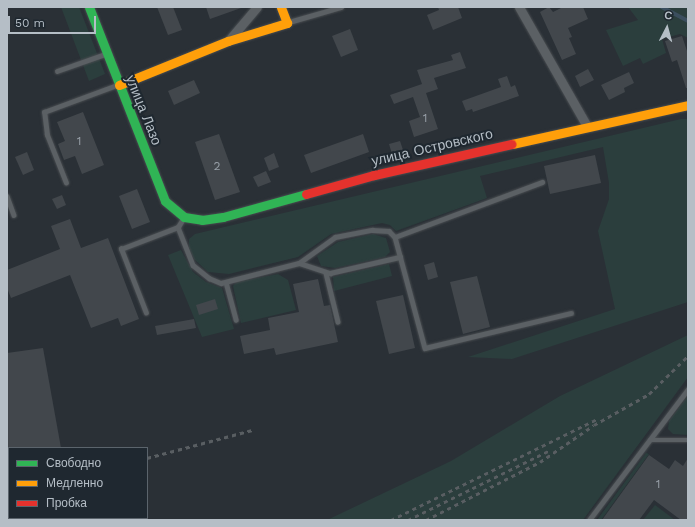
<!DOCTYPE html>
<meta charset="utf-8">
<style>
body{margin:0}
#map{position:relative;width:695px;height:527px;overflow:hidden;background:#2a3036;font-family:"Work Sans",sans-serif}
div>[style]{position:absolute}
[style*='--x']{left:calc(var(--x)*1px);top:calc(var(--y)*1px);width:calc(var(--w)*1px);rotate:calc(var(--a)*1deg)}
.green>*{inset:0;background:#2b3e3d}
.stream>*{height:3.5px;margin:-1.75px;padding:0 1.75px;transform-origin:1.75px;border-radius:1.75px;background:#3b4e5e}
.building>*{inset:0;background:#42474c}
.roads{filter:drop-shadow(0 0 1px #474b4f) drop-shadow(0 0 1px #474b4f)}
.lane>*{height:4.5px;margin:-2.25px;padding:0 2.25px;transform-origin:2.25px;border-radius:2.25px;background:#5b6064}
.street>*{height:9px;margin:-4.5px;padding:0 4.5px;transform-origin:4.5px;border-radius:4.5px;background:#5b6064}
.fast>*{height:9px;margin:-4.5px;padding:0 4.5px;transform-origin:4.5px;border-radius:4.5px;background:#30b455}
.slow>*{height:9px;margin:-4.5px;padding:0 4.5px;transform-origin:4.5px;border-radius:4.5px;background:#ff9f0a}
.jam>*{height:9px;margin:-4.5px;padding:0 4.5px;transform-origin:4.5px;border-radius:4.5px;background:#e5322d}
.rail>*{height:3px;margin-top:-1.5px;transform-origin:0;background:repeating-linear-gradient(90deg,#595e62 0 4px,transparent 0 8px)}
span{translate:-50% -50%;white-space:nowrap;text-align:center;line-height:1.15;-webkit-text-stroke:4px #1f2830;paint-order:stroke}
.number-label{font-size:12px;color:#98a0a8}
.number-label span{-webkit-text-stroke-width:0}
.street-label{font-size:14px;color:#b5bec6}
.frame{position:absolute;inset:0;border:8px solid #b5bec6;pointer-events:none}
.legend{position:absolute;left:8px;top:447px;width:140px;height:72px;box-sizing:border-box;background:#1f2830;border:1px solid #5b646c;margin:0;padding:5px 7px;list-style:none;font-size:12px;color:#b5bec6}
.legend li{display:flex;align-items:center;gap:8px;height:20px}
.legend b{width:20px;border:1px solid #5b646c}
.north{position:absolute;left:647px;top:8px;width:40px;height:40px;-webkit-text-stroke:3px #1f2830;paint-order:stroke;rotate:6deg;font-size:11px;font-weight:700;line-height:16px;text-align:center;color:#b5bec6}
.north::after{content:'';display:block;margin:auto;width:14px;height:18px;background:#b5bec6;clip-path:polygon(50% 0,100% 100%,50% 72%,0 100%)}
.scale{position:absolute;left:8px;top:16px;width:88px;height:18px;box-sizing:border-box;border:2px solid #b5bec6;border-top:0;padding-left:5px;font-size:12px;line-height:14px;white-space:nowrap;color:#b5bec6;-webkit-text-stroke:3px #1f2830;paint-order:stroke}
</style>
<div id="map">
<div class="green">
<i style="clip-path:polygon(61px 7px,79px 7px,105px 74px,89px 81px)"></i>
<i style="clip-path:polygon(628px 7px,688px 7px,688px 38px,680px 34px,662px 39px,666px 53px,643px 64px,640px 58px,623px 66px,606px 30px,638px 20px)"></i>
<i style="clip-path:polygon(681px 119px,688px 119px,688px 302px,512px 359px,468px 357px,615px 309px,598px 231px,609px 199px,609px 183px,603px 147px,480px 176px,487px 198px,396px 231px,390px 225px,382px 223px,331px 234px,298px 257px,229px 274px,208px 272px,194px 259px,189px 248px,189px 239px,195px 234px)"></i>
<i style="clip-path:polygon(373px 234px,386px 238px,390px 252px,385px 257px,335px 268px,321px 266px,317px 256px,338px 242px)"></i>
<i style="clip-path:polygon(181px 250px,193px 272px,206px 282px,222px 288px,234px 329px,202px 337px,168px 255px)"></i>
<i style="clip-path:polygon(389px 264px,392px 276px,334px 291px,333px 277px)"></i>
<i style="clip-path:polygon(278px 274px,288px 280px,296px 310px,241px 323px,233px 286px,237px 282px)"></i>
<i style="clip-path:polygon(688px 335px,688px 377px,583px 520px,327px 520px,451px 461px,560px 396px)"></i>
<i style="clip-path:polygon(688px 396px,688px 435px,673px 434px,668px 429px,669px 421px)"></i>
<i style="clip-path:polygon(646px 453px,649px 454px,601px 520px,597px 520px)"></i>
<i style="clip-path:polygon(655px 505px,675px 520px,643px 520px)"></i>
</div>
<div class="stream">
<i style="--x:662;--y:7;--w:30;--a:28"></i>
</div>
<div class="building">
<i style="clip-path:polygon(157px 7px,173px 7px,182px 30px,168px 35px)"></i>
<i style="clip-path:polygon(206px 7px,241px 7px,241px 8px,210px 19px)"></i>
<i style="clip-path:polygon(438px 7px,458px 7px,462px 18px,433px 30px,427px 15px,439px 10px)"></i>
<i style="clip-path:polygon(549px 7px,553px 12px,563px 7px,583px 7px,588px 19px,568px 28px,572px 37px,569px 38px,576px 54px,562px 60px,540px 12px)"></i>
<i style="clip-path:polygon(350px 29px,358px 50px,341px 57px,332px 36px)"></i>
<i style="clip-path:polygon(682px 36px,688px 54px,688px 88px,686px 88px,677px 60px,672px 62px,665px 41px)"></i>
<i style="clip-path:polygon(460px 52px,466px 68px,434px 78px,438px 89px,426px 93px,438px 129px,414px 137px,409px 121px,420px 117px,413px 97px,394px 104px,390px 95px,422px 84px,417px 70px,453px 60px,451px 55px)"></i>
<i style="clip-path:polygon(588px 69px,594px 80px,580px 87px,575px 76px)"></i>
<i style="clip-path:polygon(629px 72px,634px 83px,624px 88px,625px 92px,609px 100px,601px 85px)"></i>
<i style="clip-path:polygon(507px 76px,511px 87px,515px 85px,519px 96px,473px 112px,472px 109px,466px 111px,462px 101px,501px 87px,498px 79px)"></i>
<i style="clip-path:polygon(194px 80px,200px 93px,174px 105px,168px 91px)"></i>
<i style="clip-path:polygon(83px 112px,104px 165px,82px 174px,75px 156px,64px 160px,58px 144px,65px 141px,57px 122px)"></i>
<i style="clip-path:polygon(219px 134px,240px 192px,215px 200px,195px 142px)"></i>
<i style="clip-path:polygon(363px 134px,369px 152px,311px 173px,304px 155px)"></i>
<i style="clip-path:polygon(400px 141px,403px 150px,392px 154px,389px 144px)"></i>
<i style="clip-path:polygon(27px 152px,34px 170px,23px 175px,15px 157px)"></i>
<i style="clip-path:polygon(274px 153px,279px 167px,269px 171px,264px 158px)"></i>
<i style="clip-path:polygon(595px 155px,601px 183px,550px 194px,544px 166px)"></i>
<i style="clip-path:polygon(266px 171px,271px 182px,258px 187px,253px 177px)"></i>
<i style="clip-path:polygon(137px 189px,150px 222px,132px 229px,119px 196px)"></i>
<i style="clip-path:polygon(62px 195px,66px 205px,57px 209px,52px 199px)"></i>
<i style="clip-path:polygon(70px 219px,81px 248px,108px 238px,139px 319px,121px 326px,118px 318px,91px 328px,70px 275px,11px 298px,7px 288px,7px 270px,60px 249px,51px 226px)"></i>
<i style="clip-path:polygon(434px 262px,438px 277px,428px 280px,424px 265px)"></i>
<i style="clip-path:polygon(477px 276px,490px 327px,463px 334px,450px 282px)"></i>
<i style="clip-path:polygon(318px 279px,324px 306px,330px 305px,338px 342px,276px 355px,274px 348px,244px 354px,240px 336px,270px 330px,268px 318px,299px 312px,293px 284px)"></i>
<i style="clip-path:polygon(403px 295px,415px 348px,389px 354px,376px 301px)"></i>
<i style="clip-path:polygon(215px 299px,218px 309px,199px 315px,196px 305px)"></i>
<i style="clip-path:polygon(194px 319px,196px 328px,157px 335px,155px 326px)"></i>
<i style="clip-path:polygon(43px 348px,61px 448px,7px 448px,7px 353px)"></i>
<i style="clip-path:polygon(649px 455px,669px 469px,675px 460px,683px 466px,688px 458px,688px 520px,681px 520px,654px 500px,639px 520px,602px 520px)"></i>
</div>
<div class="roads">
<div class="lane">
<i style="--x:289;--y:22;--w:54;--a:-16.1"></i>
<i style="--x:57;--y:71;--w:51;--a:-19.5"></i>
<i style="--x:66;--y:183;--w:52;--a:-111.6"></i>
<i style="--x:47;--y:135;--w:23;--a:-97"></i>
<i style="--x:44;--y:112;--w:78;--a:-20.3"></i>
<i style="--x:7;--y:196;--w:20;--a:70"></i>
<i style="--x:178;--y:227;--w:41;--a:68.5"></i>
<i style="--x:193;--y:265;--w:21;--a:39"></i>
<i style="--x:209;--y:278;--w:13;--a:23"></i>
<i style="--x:221;--y:283;--w:81;--a:-14.4"></i>
<i style="--x:299;--y:263;--w:44;--a:-35.8"></i>
<i style="--x:335;--y:237;--w:38;--a:-11"></i>
<i style="--x:372;--y:230;--w:17;--a:3"></i>
<i style="--x:389;--y:231;--w:8;--a:45"></i>
<i style="--x:395;--y:237;--w:115;--a:74.9"></i>
<i style="--x:425;--y:348;--w:150;--a:-13.5"></i>
<i style="--x:395;--y:237;--w:157;--a:-20.5"></i>
<i style="--x:299;--y:263;--w:33;--a:18"></i>
<i style="--x:330;--y:273;--w:72;--a:-12.9"></i>
<i style="--x:326;--y:273;--w:50;--a:76.2"></i>
<i style="--x:226;--y:282;--w:39;--a:75"></i>
<i style="--x:146;--y:313;--w:69;--a:-111.3"></i>
<i style="--x:121;--y:249;--w:61;--a:-21.1"></i>
<i style="--x:178;--y:227;--w:12;--a:-59"></i>
<i style="--x:650;--y:440;--w:38;--a:0"></i>
<i style="--x:589;--y:520;--w:164;--a:-52.9"></i>
</div>
<div class="street">
<i style="--x:519;--y:7;--w:137;--a:60.3"></i>
<i style="--x:229;--y:40;--w:43;--a:-49.7"></i>
</div>
<div class="fast">
<i style="--x:89;--y:7;--w:208;--a:68.6"></i>
<i style="--x:165;--y:201;--w:25;--a:40"></i>
<i style="--x:184;--y:217;--w:18;--a:9"></i>
<i style="--x:202;--y:220;--w:21;--a:-8"></i>
<i style="--x:223;--y:217;--w:86;--a:-15.5"></i>
</div>
<div class="slow">
<i style="--x:119;--y:85;--w:118;--a:-22"></i>
<i style="--x:228;--y:41;--w:62;--a:-17"></i>
<i style="--x:287;--y:23;--w:17;--a:-111"></i>
<i style="--x:512;--y:144;--w:180;--a:-12.5"></i>
</div>
<div class="jam">
<i style="--x:306;--y:194;--w:71;--a:-15.6"></i>
<i style="--x:374;--y:175;--w:141;--a:-12.7"></i>
</div>
</div>
<div class="rail">
<i style="--x:147;--y:458;--w:109;--a:-14.9"></i>
<i style="--x:391;--y:520;--w:229;--a:-26.1"></i>
<i style="--x:408;--y:520;--w:158;--a:-26.2"></i>
<i style="--x:426;--y:520;--w:128;--a:-27"></i>
<i style="--x:540;--y:462;--w:65;--a:-34.4"></i>
<i style="--x:594;--y:425;--w:63;--a:-29.4"></i>
<i style="--x:649;--y:394;--w:54;--a:-44.3"></i>
</div>
<div class="number-label">
<span style="left:425px;top:119px">1</span>
<span style="left:79px;top:142px">1</span>
<span style="left:217px;top:167px">2</span>
<span style="left:658px;top:485px">1</span>
</div>
<div class="street-label">
<span style="left:144px;top:110px;rotate:68deg">улица Лазо</span>
<span style="left:432px;top:147px;rotate:-13deg">улица Островского</span>
</div>
<div class="frame"></div>
<ul class="legend">
<li><b style="height:5px;background:#30b455"></b>Свободно</li>
<li><b style="height:5px;background:#ff9f0a"></b>Медленно</li>
<li><b style="height:5px;background:#e5322d"></b>Пробка</li>
</ul>
<div class="north">С</div>
<div class="scale">50 m</div>
</div>
